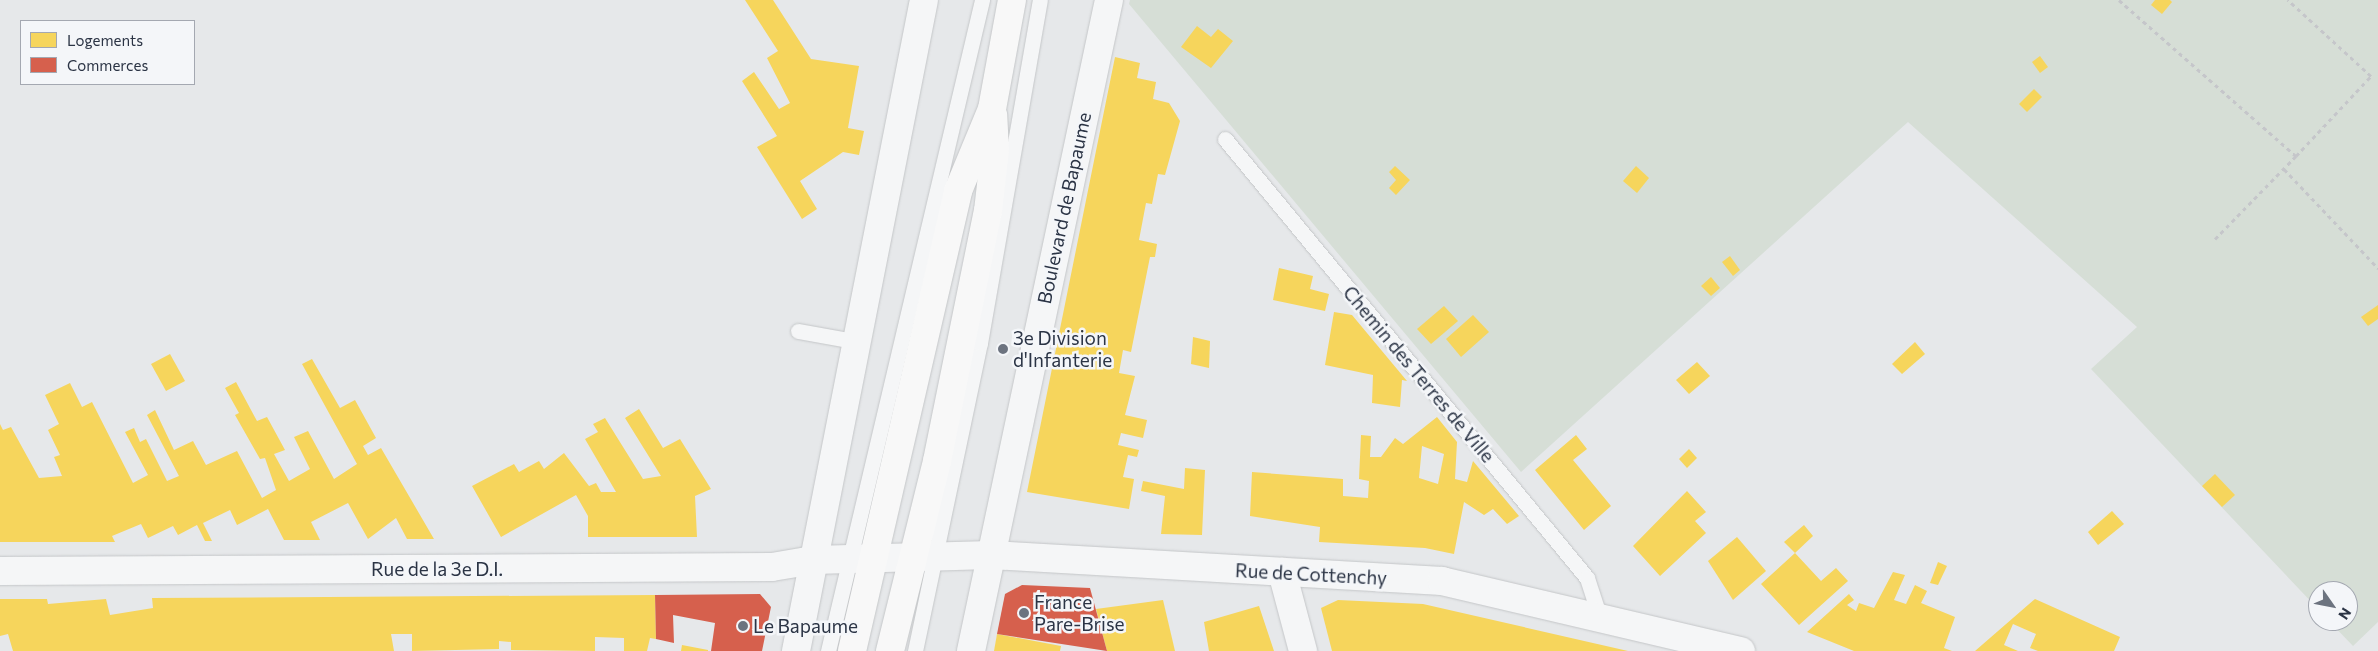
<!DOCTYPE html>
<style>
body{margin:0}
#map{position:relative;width:2378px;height:651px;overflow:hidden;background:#e6e8ea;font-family:Commissioner,sans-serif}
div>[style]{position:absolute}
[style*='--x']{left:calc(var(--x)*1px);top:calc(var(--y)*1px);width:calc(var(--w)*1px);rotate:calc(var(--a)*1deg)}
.green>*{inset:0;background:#d6ded6}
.homes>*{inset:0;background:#f6d55c}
.shops>*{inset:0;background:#d6604d}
.path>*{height:3px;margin-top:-1.5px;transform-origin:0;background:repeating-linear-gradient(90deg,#c5c6ca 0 4px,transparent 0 8px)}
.roads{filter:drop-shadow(0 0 1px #c4c6c8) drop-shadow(0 0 1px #c4c6c8)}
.service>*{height:15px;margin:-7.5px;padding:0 7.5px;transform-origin:7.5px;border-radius:7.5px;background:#f5f6f7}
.minor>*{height:28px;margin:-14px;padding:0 14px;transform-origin:14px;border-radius:14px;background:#f5f6f7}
.primary>*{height:28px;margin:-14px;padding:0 14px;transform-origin:14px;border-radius:14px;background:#f8f8f8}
.dots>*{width:14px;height:14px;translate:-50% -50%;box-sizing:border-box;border:2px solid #f4f6f9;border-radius:50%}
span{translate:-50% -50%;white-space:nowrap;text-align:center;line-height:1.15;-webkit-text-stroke:5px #f4f6f9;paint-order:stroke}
.street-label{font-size:19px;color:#2b3445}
.poi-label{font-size:19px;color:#2b3445}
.left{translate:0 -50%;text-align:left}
.legend{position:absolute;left:20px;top:20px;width:175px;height:65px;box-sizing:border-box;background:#f4f6f9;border:1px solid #a4a8b1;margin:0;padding:6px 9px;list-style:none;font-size:15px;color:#2b3445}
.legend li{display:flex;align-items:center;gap:10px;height:25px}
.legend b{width:25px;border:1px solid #a4a8b1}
.north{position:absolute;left:2308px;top:581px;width:50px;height:50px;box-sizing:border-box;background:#f4f6f9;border:1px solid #a4a8b1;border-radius:50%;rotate:123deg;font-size:14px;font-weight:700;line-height:20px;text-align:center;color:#2b3445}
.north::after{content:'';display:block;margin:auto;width:18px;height:22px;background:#6c737f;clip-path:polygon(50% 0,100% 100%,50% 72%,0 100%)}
</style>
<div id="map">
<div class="green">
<i style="clip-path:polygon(1130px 0,2378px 0,2378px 622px,2353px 646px,2329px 621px,2348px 621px,2348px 591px,2318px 591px,2318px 609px,2091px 369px,2137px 327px,1908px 122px,1521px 472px,1129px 4px)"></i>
</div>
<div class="homes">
<i style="clip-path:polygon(745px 0,773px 0,811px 59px,859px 66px,848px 128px,864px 131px,859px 155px,843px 152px,800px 181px,817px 209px,802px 219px,757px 147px,777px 136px,742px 81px,754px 72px,779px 109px,790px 103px,767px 58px,778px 51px)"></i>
<i style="clip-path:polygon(2155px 0,2170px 0,2172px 2px,2162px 14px,2151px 5px)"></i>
<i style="clip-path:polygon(1197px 26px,1211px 37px,1218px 29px,1233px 41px,1211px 68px,1181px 47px)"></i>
<i style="clip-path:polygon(2040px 56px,2048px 67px,2040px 73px,2032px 62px)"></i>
<i style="clip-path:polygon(1115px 57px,1140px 63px,1137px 78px,1156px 82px,1153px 99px,1169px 103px,1180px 121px,1165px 175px,1158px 174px,1152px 204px,1146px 203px,1139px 240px,1157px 244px,1155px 257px,1150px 257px,1131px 352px,1123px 350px,1119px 373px,1135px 376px,1125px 415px,1147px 420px,1143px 438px,1121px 433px,1118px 445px,1139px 450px,1137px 457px,1128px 455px,1123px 477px,1134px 479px,1129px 509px,1027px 492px)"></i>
<i style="clip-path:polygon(2034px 89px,2042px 97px,2027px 112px,2019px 104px)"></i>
<i style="clip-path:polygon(1395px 166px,1410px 180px,1396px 195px,1389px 188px,1396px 180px,1389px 172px)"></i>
<i style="clip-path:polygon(1636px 166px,1649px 178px,1637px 193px,1623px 181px)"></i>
<i style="clip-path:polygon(1730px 256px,1740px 270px,1733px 276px,1722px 262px)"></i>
<i style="clip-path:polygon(1279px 268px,1313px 276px,1310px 289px,1329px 294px,1325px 311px,1273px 300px)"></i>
<i style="clip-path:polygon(1711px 277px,1720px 288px,1711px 296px,1701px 286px)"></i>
<i style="clip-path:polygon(2378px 305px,2378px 319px,2368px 326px,2361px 317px)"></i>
<i style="clip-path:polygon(1444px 306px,1458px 321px,1431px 344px,1417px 329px)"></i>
<i style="clip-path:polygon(1334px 312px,1352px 315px,1407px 381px,1402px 380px,1400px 407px,1372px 403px,1373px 375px,1325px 365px)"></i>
<i style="clip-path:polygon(1473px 315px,1489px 332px,1461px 357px,1446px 339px)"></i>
<i style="clip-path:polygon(1193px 337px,1210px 341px,1209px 368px,1191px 364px)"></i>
<i style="clip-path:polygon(1915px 342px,1925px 354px,1902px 374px,1892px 364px)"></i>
<i style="clip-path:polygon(170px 354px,185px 381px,166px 391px,151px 364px)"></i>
<i style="clip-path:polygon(312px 359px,340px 408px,355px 400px,376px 438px,363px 446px,368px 455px,381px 448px,434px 539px,407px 539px,396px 518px,368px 539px,348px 503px,311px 522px,320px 540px,284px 540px,268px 509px,237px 525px,230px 510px,203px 523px,212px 541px,205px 541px,197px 525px,178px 535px,173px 526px,148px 538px,141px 524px,112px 536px,115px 542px,0 542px,0 424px,3px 430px,11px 427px,39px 478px,62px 476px,54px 457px,60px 455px,48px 430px,59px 424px,45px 395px,70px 383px,82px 407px,92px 402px,133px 483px,148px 475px,125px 432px,134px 428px,140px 442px,146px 439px,167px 481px,179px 476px,147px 415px,155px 410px,174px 450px,193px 441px,206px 465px,237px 451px,262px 498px,276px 490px,265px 458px,260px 459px,235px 415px,239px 413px,225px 388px,236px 382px,257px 421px,267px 417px,285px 450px,274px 454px,289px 481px,310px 469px,294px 437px,308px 431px,334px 479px,357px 464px,302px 364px)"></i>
<i style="clip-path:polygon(1697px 362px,1710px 376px,1689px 394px,1676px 380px)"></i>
<i style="clip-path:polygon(639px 409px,663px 448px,680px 439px,711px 489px,695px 496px,697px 537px,588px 537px,588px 516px,576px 495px,501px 537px,472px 486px,514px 464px,519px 472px,539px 461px,544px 469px,564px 453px,589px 486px,596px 483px,601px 492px,616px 492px,585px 439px,598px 432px,593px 424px,605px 418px,643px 479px,661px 476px,625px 418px)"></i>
<i style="clip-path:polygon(evenodd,1437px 417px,1457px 442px,1455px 479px,1467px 482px,1473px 461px,1519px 516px,1507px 524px,1493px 509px,1484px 515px,1464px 502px,1454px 554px,1425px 548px,1319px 542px,1320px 527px,1250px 516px,1252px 472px,1343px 479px,1343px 496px,1368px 498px,1369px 481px,1359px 479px,1361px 435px,1371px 436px,1370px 457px,1381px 457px,1395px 438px,1403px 444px,1437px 417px,1422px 446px,1444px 454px,1438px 484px,1419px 478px,1422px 446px)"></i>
<i style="clip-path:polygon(1576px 435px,1587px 449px,1573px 460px,1611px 506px,1584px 530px,1535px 470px)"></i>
<i style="clip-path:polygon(1689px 449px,1697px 458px,1687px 468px,1679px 459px)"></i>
<i style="clip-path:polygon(1185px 468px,1205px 470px,1202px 535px,1161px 534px,1165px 496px,1141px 491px,1143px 481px,1184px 489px)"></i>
<i style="clip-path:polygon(2215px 474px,2235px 495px,2222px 507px,2202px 486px)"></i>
<i style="clip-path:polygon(1687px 491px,1706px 512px,1695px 521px,1706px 533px,1660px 576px,1633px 546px)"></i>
<i style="clip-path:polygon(2112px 511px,2124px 524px,2098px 545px,2088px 532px)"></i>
<i style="clip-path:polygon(1804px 525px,1813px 536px,1795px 553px,1784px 542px)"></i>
<i style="clip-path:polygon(1737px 537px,1766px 571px,1733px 600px,1708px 561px)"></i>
<i style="clip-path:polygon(1795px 553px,1821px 581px,1836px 568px,1848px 581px,1799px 625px,1761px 584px)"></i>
<i style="clip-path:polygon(1938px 562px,1947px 566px,1938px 585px,1930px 583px)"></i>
<i style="clip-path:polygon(1893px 572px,1905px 575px,1894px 600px,1906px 604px,1915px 585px,1927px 591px,1921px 603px,1955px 617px,1944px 648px,1952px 651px,1854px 651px,1807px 632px,1849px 594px,1854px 600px,1847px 605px,1856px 611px,1859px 603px,1874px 608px)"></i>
<i style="clip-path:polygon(655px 595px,656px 639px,650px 638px,647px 651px,624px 651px,624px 638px,595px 637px,595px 651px,511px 650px,511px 642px,499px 641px,499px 649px,412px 651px,412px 634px,391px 634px,394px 651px,13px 651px,8px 634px,0 636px,0 599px,47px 599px,48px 604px,106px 599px,110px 615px,153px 608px,152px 598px)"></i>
<i style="clip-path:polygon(2035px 599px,2120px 637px,2114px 651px,2038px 651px,2030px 648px,2036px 634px,2013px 624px,2004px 645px,2018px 651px,1975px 651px)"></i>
<i style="clip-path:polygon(1163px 600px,1175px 651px,1107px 651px,1096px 609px)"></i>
<i style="clip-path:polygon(1338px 600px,1423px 604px,1628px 651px,1332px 651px,1321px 608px)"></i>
<i style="clip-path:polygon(1259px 606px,1274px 651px,1209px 651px,1204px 622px)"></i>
<i style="clip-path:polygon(997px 634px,1061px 646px,1060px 651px,994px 651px)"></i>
<i style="clip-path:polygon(682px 645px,708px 650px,708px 651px,681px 651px)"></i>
</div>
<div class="shops">
<i style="clip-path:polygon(1022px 585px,1090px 588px,1107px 651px,997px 634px,1005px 594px)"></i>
<i style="clip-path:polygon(760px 594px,771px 607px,762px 651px,711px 651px,715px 623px,673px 615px,674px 643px,656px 639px,655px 595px)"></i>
</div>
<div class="path">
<i style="--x:2119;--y:0;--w:236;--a:41.4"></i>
<i style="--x:2296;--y:156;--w:110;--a:-46.8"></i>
<i style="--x:2371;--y:76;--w:113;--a:-137.5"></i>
<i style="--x:2284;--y:169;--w:137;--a:46.5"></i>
<i style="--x:2215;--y:239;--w:116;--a:-45.7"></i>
</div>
<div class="roads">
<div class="service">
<i style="--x:1225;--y:139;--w:569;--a:50.49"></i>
<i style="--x:1587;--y:578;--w:40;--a:72"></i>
<i style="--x:798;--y:331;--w:57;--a:10.1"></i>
<i style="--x:828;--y:651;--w:669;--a:-76.69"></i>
<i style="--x:915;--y:651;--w:315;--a:-78.1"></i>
<i style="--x:980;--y:343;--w:348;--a:-80.1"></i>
</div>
<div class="minor">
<i style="--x:0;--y:571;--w:772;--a:-0.3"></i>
<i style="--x:772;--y:567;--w:43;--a:-9.5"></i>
<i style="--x:814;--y:560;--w:177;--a:-1.6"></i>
<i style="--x:991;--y:555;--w:452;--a:3.3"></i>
<i style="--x:1442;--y:581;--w:307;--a:13.2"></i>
<i style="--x:1282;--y:572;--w:82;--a:75.1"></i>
<i style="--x:796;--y:651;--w:663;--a:-78.88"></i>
<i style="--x:971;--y:651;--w:665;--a:-78.03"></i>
</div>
<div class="primary">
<i style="--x:852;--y:651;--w:472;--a:-77"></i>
<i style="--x:958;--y:191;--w:89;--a:-67.5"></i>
<i style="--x:992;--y:109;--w:111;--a:-79.6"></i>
<i style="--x:890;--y:651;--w:196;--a:-76.1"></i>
<i style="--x:937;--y:461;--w:255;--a:-78.5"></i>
<i style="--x:988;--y:211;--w:61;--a:-83.5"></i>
<i style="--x:995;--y:150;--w:35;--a:-93"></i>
</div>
</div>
<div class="dots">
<i style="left:1003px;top:349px;background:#6c737f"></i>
<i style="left:1024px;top:613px;background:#6c737f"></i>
<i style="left:743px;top:626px;background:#6c737f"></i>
</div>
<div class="street-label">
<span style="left:1064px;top:208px;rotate:-78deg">Boulevard de Bapaume</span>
<span style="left:1419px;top:374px;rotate:50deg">Chemin des Terres de Ville</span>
<span style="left:437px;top:569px">Rue de la 3e D.I.</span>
<span style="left:1311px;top:574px;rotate:3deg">Rue de Cottenchy</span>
</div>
<div class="poi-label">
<span class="left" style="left:1013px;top:349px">3e Division<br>d'Infanterie</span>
<span class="left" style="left:1034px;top:613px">France<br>Pare-Brise</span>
<span class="left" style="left:753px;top:626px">Le Bapaume</span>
</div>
<ul class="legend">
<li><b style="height:14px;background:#f6d55c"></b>Logements</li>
<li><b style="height:14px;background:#d6604d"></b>Commerces</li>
</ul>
<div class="north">N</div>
</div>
